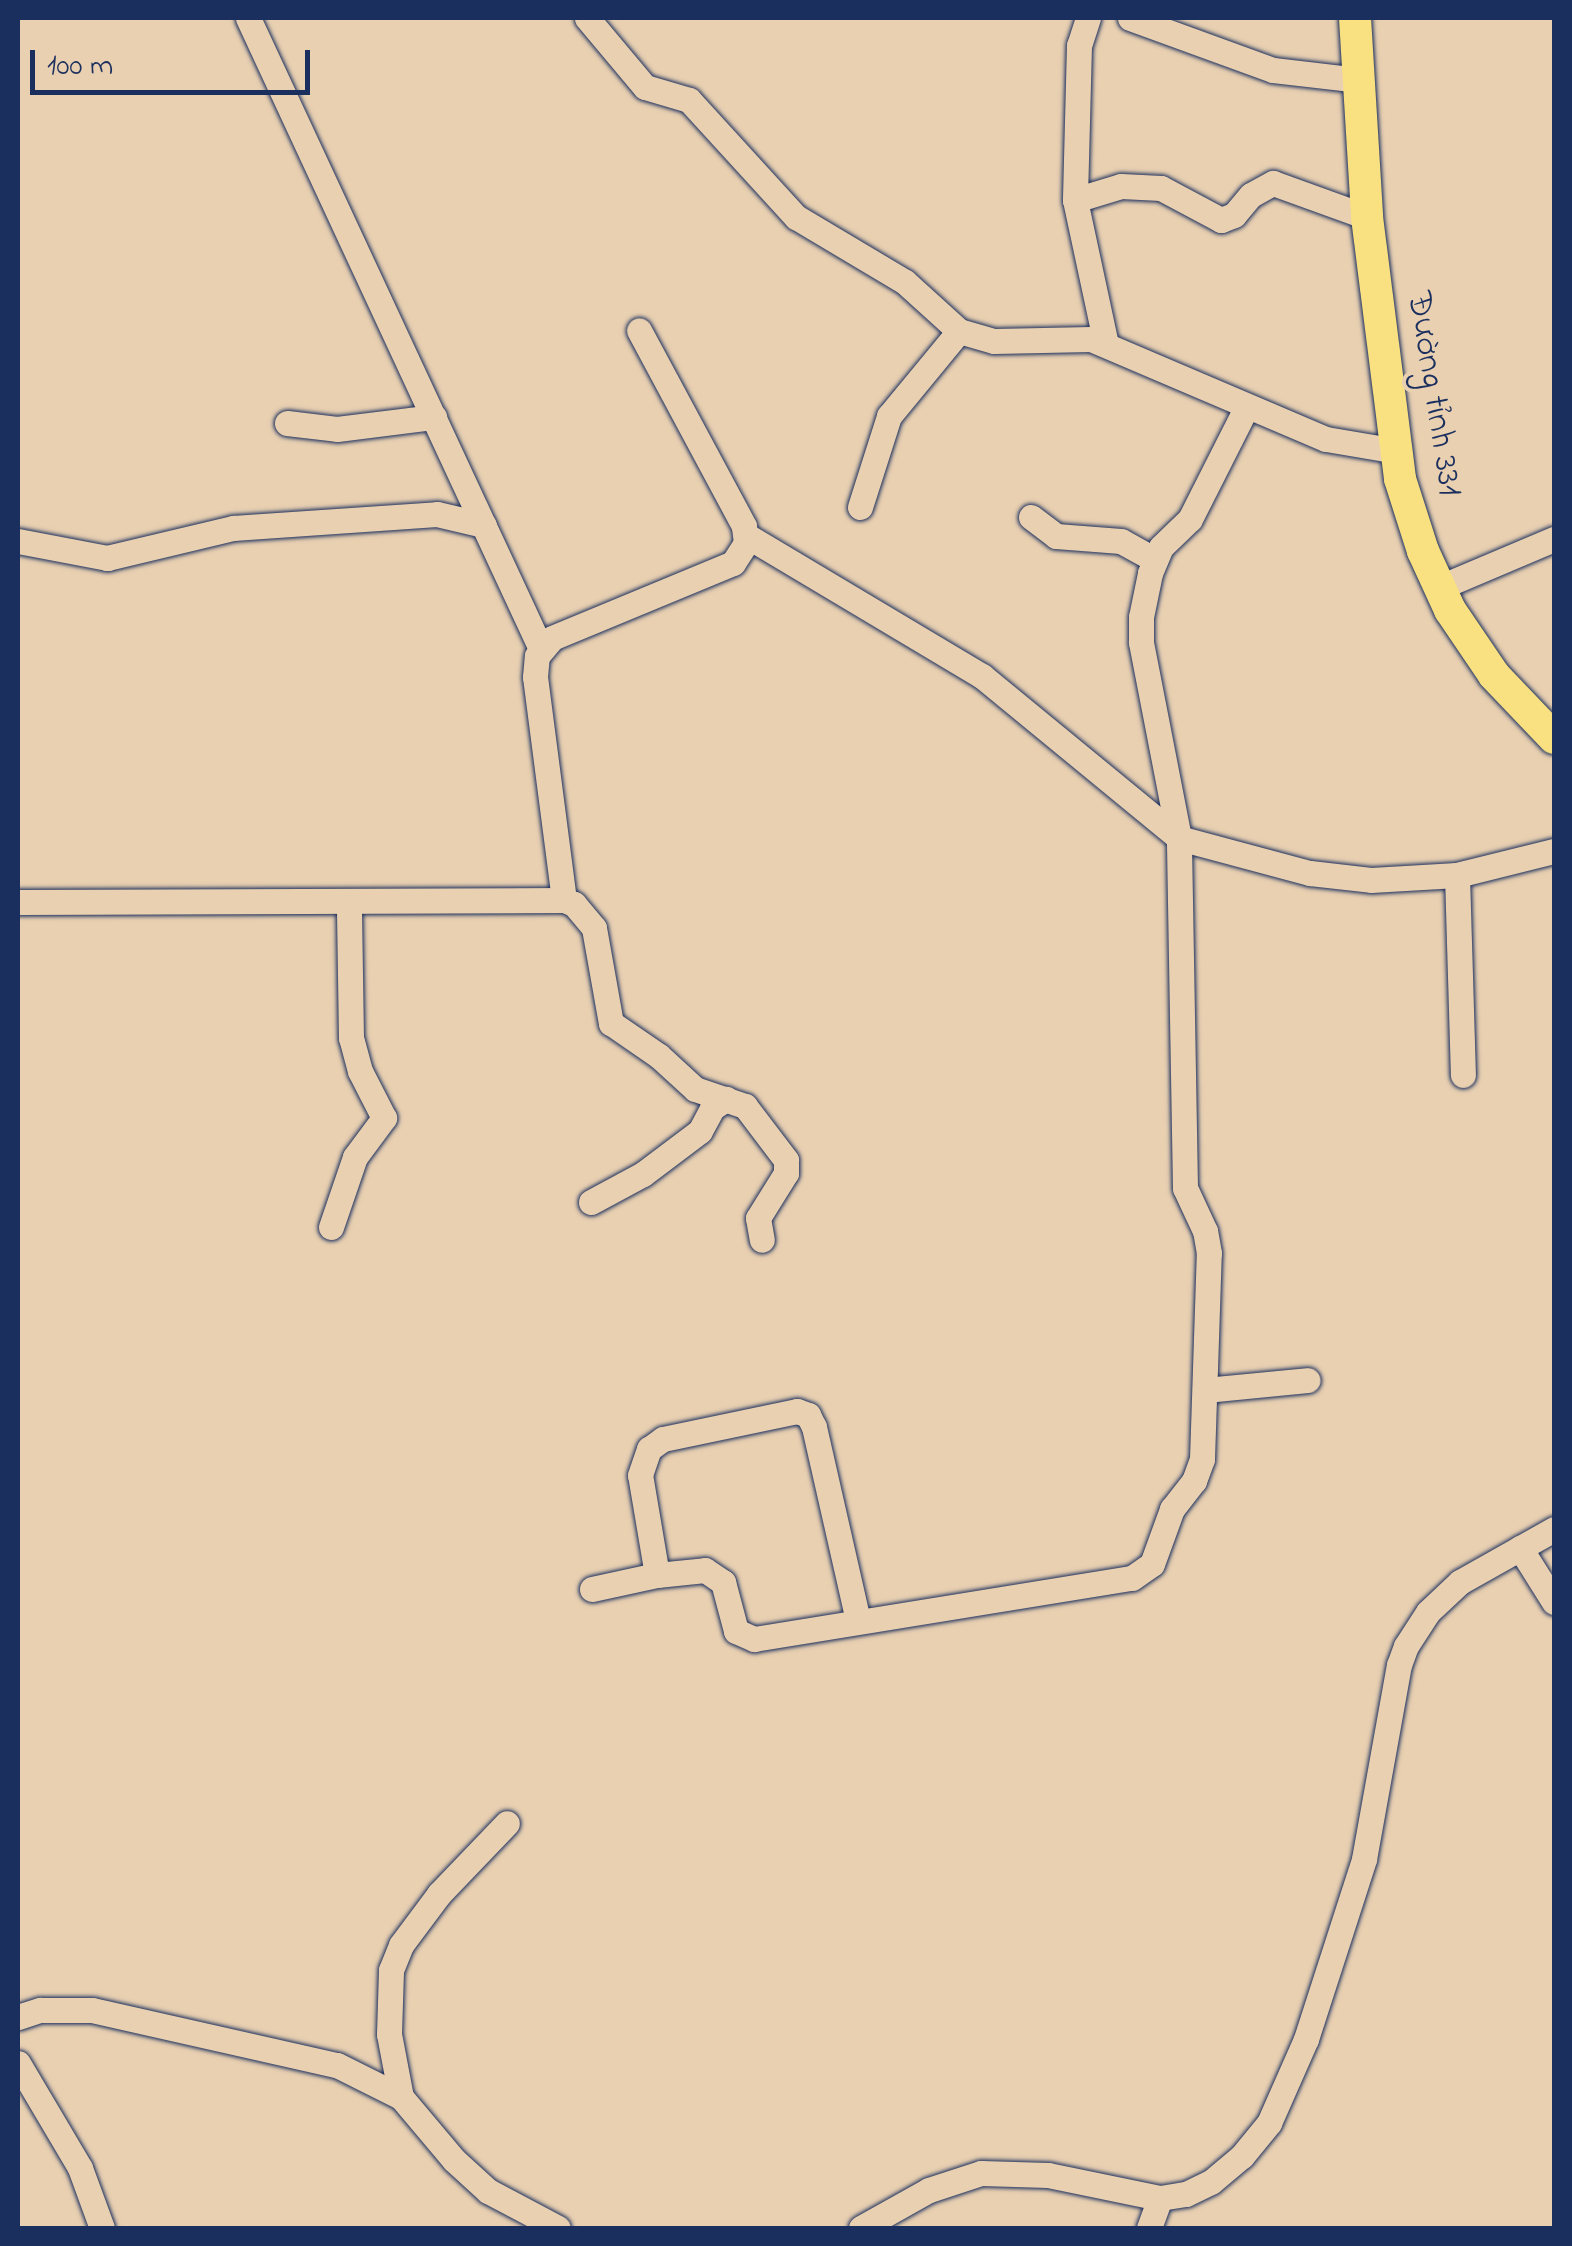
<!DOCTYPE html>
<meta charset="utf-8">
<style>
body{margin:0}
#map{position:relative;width:1572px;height:2246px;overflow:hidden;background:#e9d0b1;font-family:"Indie Flower",sans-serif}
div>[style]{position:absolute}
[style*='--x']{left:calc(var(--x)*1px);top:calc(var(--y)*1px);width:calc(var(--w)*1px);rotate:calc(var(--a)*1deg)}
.roads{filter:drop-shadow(0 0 2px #1b2f5e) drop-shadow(0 0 2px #1b2f5e)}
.minor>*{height:25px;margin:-12.5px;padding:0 12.5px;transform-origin:12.5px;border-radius:12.5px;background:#e9d0b1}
.major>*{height:32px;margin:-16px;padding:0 16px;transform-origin:16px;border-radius:16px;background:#f9e181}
span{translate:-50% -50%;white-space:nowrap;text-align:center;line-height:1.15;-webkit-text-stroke:8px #e9d0b1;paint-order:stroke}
.street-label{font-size:35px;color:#1b2f5e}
.frame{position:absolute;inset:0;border:20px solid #1b2f5e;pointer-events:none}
.scale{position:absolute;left:30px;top:50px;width:280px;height:45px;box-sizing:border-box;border:5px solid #1b2f5e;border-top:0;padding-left:12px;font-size:30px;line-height:35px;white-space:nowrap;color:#1b2f5e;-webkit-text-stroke:8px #e9d0b1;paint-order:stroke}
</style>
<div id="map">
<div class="roads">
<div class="minor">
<i style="--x:248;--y:18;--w:696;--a:65.09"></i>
<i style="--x:587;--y:18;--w:90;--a:50"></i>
<i style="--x:645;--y:87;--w:46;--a:16.5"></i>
<i style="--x:689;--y:100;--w:159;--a:47.6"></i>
<i style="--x:796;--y:217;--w:127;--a:30.8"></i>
<i style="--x:905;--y:282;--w:73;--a:42.2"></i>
<i style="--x:959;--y:331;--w:36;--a:16"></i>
<i style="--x:994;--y:341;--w:97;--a:-1.2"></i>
<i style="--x:1091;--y:339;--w:255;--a:23.1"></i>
<i style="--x:1326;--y:439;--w:72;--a:9.6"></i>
<i style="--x:1088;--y:18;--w:28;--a:108"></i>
<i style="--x:1079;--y:45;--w:155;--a:91.5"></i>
<i style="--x:1075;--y:200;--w:147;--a:77.9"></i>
<i style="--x:1130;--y:18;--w:152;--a:20"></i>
<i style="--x:1273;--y:70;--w:88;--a:6.6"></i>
<i style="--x:1075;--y:200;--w:48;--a:-16.9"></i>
<i style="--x:1121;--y:186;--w:40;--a:2.9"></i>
<i style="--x:1161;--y:188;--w:68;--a:28.1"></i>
<i style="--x:1221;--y:220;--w:14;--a:-21"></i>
<i style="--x:1234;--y:215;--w:26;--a:-50"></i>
<i style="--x:1251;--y:195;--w:25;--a:-29"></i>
<i style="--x:1273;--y:183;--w:100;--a:19.9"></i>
<i style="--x:287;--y:423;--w:50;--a:6.8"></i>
<i style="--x:337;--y:429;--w:98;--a:-7.1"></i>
<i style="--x:860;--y:507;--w:96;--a:-72.3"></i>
<i style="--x:889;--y:416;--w:110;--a:-50.5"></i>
<i style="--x:1031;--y:517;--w:31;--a:37"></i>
<i style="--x:1056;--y:536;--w:65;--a:4.4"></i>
<i style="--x:1121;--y:541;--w:39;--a:29"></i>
<i style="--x:747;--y:536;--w:274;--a:30.8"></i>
<i style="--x:982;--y:676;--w:255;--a:39.4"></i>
<i style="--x:1179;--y:838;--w:136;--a:15"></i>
<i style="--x:1310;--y:873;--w:61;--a:6.5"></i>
<i style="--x:1371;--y:880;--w:86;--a:-3.3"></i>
<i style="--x:1457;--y:875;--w:100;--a:-13.9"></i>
<i style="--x:18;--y:541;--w:91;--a:10.8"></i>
<i style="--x:107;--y:558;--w:130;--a:-13.4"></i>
<i style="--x:233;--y:528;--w:204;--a:-3.9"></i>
<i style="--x:437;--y:514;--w:48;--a:13.2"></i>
<i style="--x:1438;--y:588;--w:126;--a:-22.9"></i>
<i style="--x:1457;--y:875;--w:200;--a:88.3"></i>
<i style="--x:564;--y:900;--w:225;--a:-97.4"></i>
<i style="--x:535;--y:677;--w:21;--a:-85"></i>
<i style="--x:537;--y:656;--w:23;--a:-50"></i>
<i style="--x:552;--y:638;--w:196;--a:-22.5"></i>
<i style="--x:733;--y:563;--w:24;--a:-57"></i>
<i style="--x:746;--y:543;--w:17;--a:-97"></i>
<i style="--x:744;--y:526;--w:222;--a:-118.2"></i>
<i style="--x:18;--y:902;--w:546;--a:-0.21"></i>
<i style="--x:564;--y:900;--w:11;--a:22"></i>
<i style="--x:574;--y:904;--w:31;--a:50"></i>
<i style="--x:594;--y:928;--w:97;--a:79.9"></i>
<i style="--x:611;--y:1023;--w:58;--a:34.5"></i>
<i style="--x:659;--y:1056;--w:49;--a:42.5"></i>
<i style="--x:695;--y:1089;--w:53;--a:18.8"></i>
<i style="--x:745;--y:1106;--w:68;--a:52.8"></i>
<i style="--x:786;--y:1160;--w:13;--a:90"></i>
<i style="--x:786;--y:1173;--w:53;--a:121.9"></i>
<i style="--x:758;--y:1218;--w:22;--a:80"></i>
<i style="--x:591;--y:1202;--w:59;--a:-28.3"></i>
<i style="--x:643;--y:1174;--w:71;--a:-37"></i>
<i style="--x:700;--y:1131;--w:26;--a:-62"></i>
<i style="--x:712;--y:1108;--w:17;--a:-33"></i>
<i style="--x:331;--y:1227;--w:74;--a:-71.1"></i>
<i style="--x:355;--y:1157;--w:49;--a:-53.4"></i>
<i style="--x:384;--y:1118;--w:53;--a:-117.1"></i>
<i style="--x:360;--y:1071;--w:34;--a:-105"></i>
<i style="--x:351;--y:1038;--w:134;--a:-90.9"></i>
<i style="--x:1205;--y:1390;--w:103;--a:-5.5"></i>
<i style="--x:1520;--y:1548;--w:64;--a:57.8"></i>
<i style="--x:657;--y:1575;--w:101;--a:-99.6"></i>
<i style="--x:640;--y:1475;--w:28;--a:-71"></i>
<i style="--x:649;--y:1449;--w:17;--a:-36"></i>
<i style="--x:663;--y:1439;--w:137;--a:-11.8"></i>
<i style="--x:797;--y:1411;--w:12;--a:20"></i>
<i style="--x:808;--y:1415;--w:13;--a:63"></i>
<i style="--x:814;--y:1427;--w:198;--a:77.2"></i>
<i style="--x:592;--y:1589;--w:66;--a:-12.2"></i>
<i style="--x:657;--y:1575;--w:48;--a:-5.9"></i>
<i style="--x:705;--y:1570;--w:22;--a:34"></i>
<i style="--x:723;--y:1582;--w:51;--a:75.1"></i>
<i style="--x:736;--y:1631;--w:20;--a:24"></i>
<i style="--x:754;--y:1639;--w:383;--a:-9.2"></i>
<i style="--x:1132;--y:1578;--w:24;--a:-35"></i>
<i style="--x:1152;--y:1564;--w:59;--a:-70"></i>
<i style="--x:1172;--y:1509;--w:36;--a:-52"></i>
<i style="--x:1194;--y:1481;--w:23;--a:-70"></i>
<i style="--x:1202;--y:1459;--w:206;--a:-88.1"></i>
<i style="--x:1209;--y:1253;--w:22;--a:-100"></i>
<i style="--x:1205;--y:1231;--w:47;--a:-114.9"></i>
<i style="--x:1185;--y:1188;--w:350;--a:-91"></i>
<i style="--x:1179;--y:838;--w:200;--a:-101"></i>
<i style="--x:1141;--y:642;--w:25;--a:-90"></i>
<i style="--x:1141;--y:617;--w:45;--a:-78.4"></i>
<i style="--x:1150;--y:573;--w:28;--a:-67"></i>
<i style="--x:1161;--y:547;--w:40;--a:-44"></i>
<i style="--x:1190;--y:519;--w:124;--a:-63.2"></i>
<i style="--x:18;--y:2017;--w:23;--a:-18"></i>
<i style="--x:40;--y:2010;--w:52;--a:0"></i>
<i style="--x:92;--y:2010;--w:251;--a:12.7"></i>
<i style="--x:337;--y:2065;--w:72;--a:26.6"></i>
<i style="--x:401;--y:2097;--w:82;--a:49.9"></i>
<i style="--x:454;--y:2160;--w:46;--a:42.4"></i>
<i style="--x:488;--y:2191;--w:79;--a:27.9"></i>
<i style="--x:18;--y:2063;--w:122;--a:59.4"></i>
<i style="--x:80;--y:2168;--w:64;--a:69.9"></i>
<i style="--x:401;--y:2097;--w:64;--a:-100.8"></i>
<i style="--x:389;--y:2034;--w:64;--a:-88.2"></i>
<i style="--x:391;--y:1970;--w:27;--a:-68"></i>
<i style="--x:401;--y:1945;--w:64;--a:-53.3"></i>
<i style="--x:439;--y:1894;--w:98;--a:-46.2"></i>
<i style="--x:861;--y:2228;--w:78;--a:-29.2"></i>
<i style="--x:929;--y:2190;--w:55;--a:-18.1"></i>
<i style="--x:981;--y:2173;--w:67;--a:1.7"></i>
<i style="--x:1048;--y:2175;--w:114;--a:11.6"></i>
<i style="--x:1160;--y:2198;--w:26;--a:-9"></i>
<i style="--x:1186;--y:2194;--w:28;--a:-26"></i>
<i style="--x:1211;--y:2182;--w:40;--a:-40"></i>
<i style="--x:1242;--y:2156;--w:43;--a:-50.7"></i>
<i style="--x:1269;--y:2123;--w:92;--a:-66.2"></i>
<i style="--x:1306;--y:2039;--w:189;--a:-72.1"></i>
<i style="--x:1364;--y:1859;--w:197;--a:-79.8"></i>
<i style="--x:1399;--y:1665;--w:20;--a:-70"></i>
<i style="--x:1406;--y:1646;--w:40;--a:-57.1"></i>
<i style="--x:1428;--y:1612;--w:44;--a:-43.2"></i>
<i style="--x:1460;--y:1582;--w:108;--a:-29.4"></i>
<i style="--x:1149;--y:2228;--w:32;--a:-70"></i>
</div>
<div class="major">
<i style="--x:1355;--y:18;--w:199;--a:86.5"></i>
<i style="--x:1367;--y:217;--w:264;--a:82.8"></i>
<i style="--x:1400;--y:479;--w:76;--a:72.3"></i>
<i style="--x:1423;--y:551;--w:65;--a:65.4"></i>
<i style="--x:1450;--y:610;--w:78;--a:55.9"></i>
<i style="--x:1494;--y:675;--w:87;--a:46.4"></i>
</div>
</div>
<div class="street-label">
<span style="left:1433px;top:394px;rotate:81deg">Đường tỉnh 331</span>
</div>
<div class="frame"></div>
<div class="scale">100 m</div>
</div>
